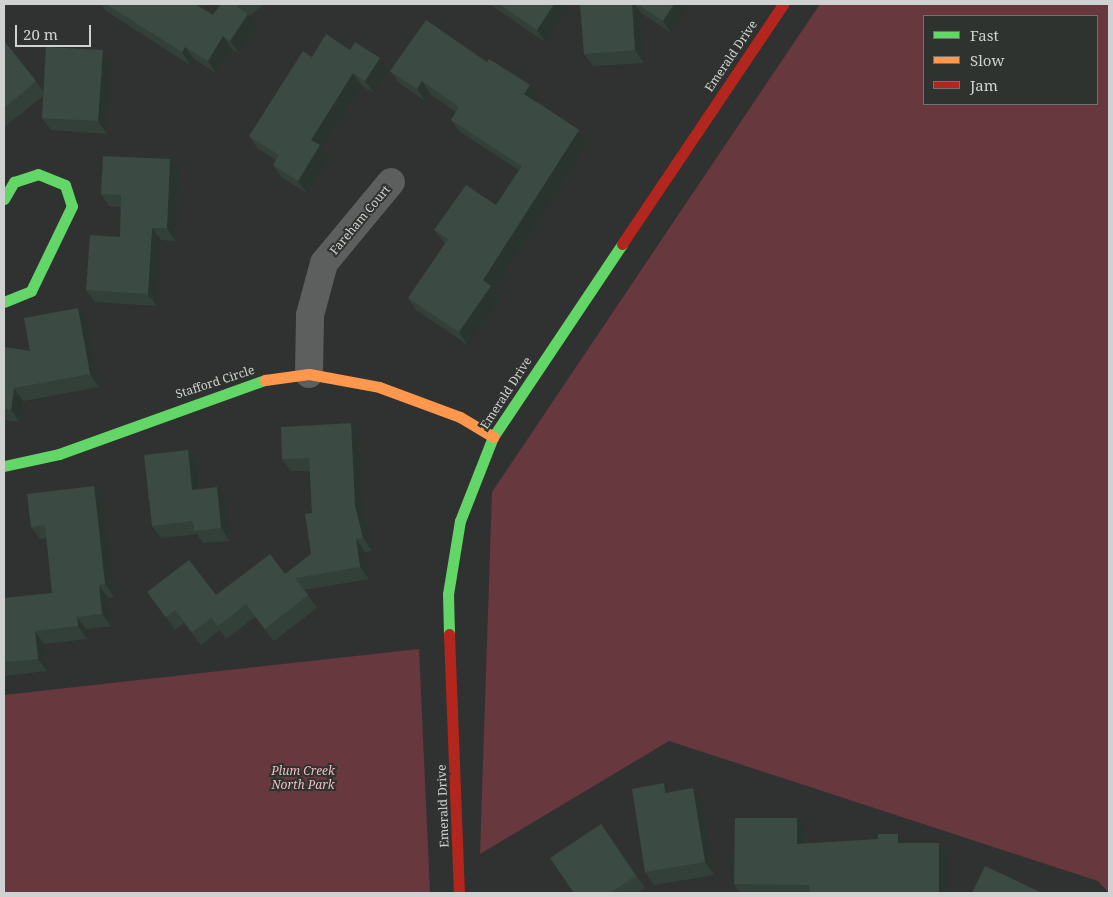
<!DOCTYPE html>
<style>
body{margin:0}
#map{position:relative;width:1113px;height:897px;overflow:hidden;background:#303231;font-family:"Noto Serif",serif}
div>[style]{position:absolute}
[style*='--x']{left:calc(var(--x)*1px);top:calc(var(--y)*1px);width:calc(var(--w)*1px);rotate:calc(var(--a)*1deg)}
.green>*{inset:0;background:#67383e}
.street>*{height:28px;margin:-14px;padding:0 14px;transform-origin:14px;border-radius:14px;background:#5d5f5e}
.fast>*{height:11px;margin:-5.5px;padding:0 5.5px;transform-origin:5.5px;border-radius:5.5px;background:#63d668}
.slow>*{height:11px;margin:-5.5px;padding:0 5.5px;transform-origin:5.5px;border-radius:5.5px;background:#ff974d}
.jam>*{height:11px;margin:-5.5px;padding:0 5.5px;transform-origin:5.5px;border-radius:5.5px;background:#b3261e}
.wall>*{inset:0;background:#334039}
.shaded-wall>*{inset:0;background:#29342e}
.building>*{inset:0;background:#3b4a42}
span{translate:-50% -50%;white-space:nowrap;text-align:center;line-height:1.15;-webkit-text-stroke:4px #2f3330;paint-order:stroke}
.street-label{font-size:12px;color:#d0d2d1}
.park-label{font-size:12px;color:#f3bdc2;font-style:italic}
.frame{position:absolute;inset:0;border:5px solid #d0d2d1;pointer-events:none}
.legend{position:absolute;left:923px;top:15px;width:175px;height:90px;box-sizing:border-box;background:#2f3330;border:1px solid #6f7370;margin:0;padding:6px 9px;list-style:none;font-size:15px;color:#d0d2d1}
.legend li{display:flex;align-items:center;gap:10px;height:25px}
.legend b{width:25px;border:1px solid #6f7370}
.scale{position:absolute;left:15px;top:25px;width:76px;height:22px;box-sizing:border-box;border:2px solid #d0d2d1;border-top:0;padding-left:6px;font-size:15px;line-height:18px;white-space:nowrap;color:#d0d2d1;-webkit-text-stroke:4px #2f3330;paint-order:stroke}
</style>
<div id="map">
<div class="green">
<i style="clip-path:polygon(evenodd,820px 4px,1109px 4px,1109px 893px,1098px 881px,669px 741px,480px 854px,492px 492px,820px 4px,924px 16px,1097px 16px,1097px 104px,924px 104px,924px 16px)"></i>
<i style="clip-path:polygon(419px 649px,430px 893px,4px 893px,4px 695px)"></i>
</div>
<div class="street">
<i style="--x:309;--y:374;--w:59;--a:-89"></i>
<i style="--x:310;--y:315;--w:54;--a:-74.9"></i>
<i style="--x:324;--y:263;--w:105;--a:-50.4"></i>
</div>
<div class="fast">
<i style="--x:4;--y:199;--w:20;--a:-60"></i>
<i style="--x:14;--y:182;--w:25;--a:-18"></i>
<i style="--x:38;--y:174;--w:29;--a:22"></i>
<i style="--x:65;--y:185;--w:22;--a:72"></i>
<i style="--x:72;--y:206;--w:94;--a:115.8"></i>
<i style="--x:31;--y:291;--w:29;--a:158"></i>
<i style="--x:4;--y:466;--w:56;--a:-12.3"></i>
<i style="--x:59;--y:454;--w:219;--a:-19.8"></i>
<i style="--x:449;--y:634;--w:40;--a:-91.4"></i>
<i style="--x:448;--y:594;--w:74;--a:-80.7"></i>
<i style="--x:460;--y:521;--w:90;--a:-68.6"></i>
<i style="--x:493;--y:437;--w:232;--a:-56.2"></i>
</div>
<div class="slow">
<i style="--x:265;--y:380;--w:44;--a:-7.8"></i>
<i style="--x:309;--y:374;--w:71;--a:10.5"></i>
<i style="--x:379;--y:387;--w:86;--a:20.3"></i>
<i style="--x:460;--y:417;--w:39;--a:31"></i>
</div>
<div class="jam">
<i style="--x:622;--y:244;--w:289;--a:-56.1"></i>
<i style="--x:449;--y:634;--w:259;--a:87.8"></i>
</div>
<div class="wall">
<i style="clip-path:polygon(101px 4px,195px 4px,213px 15px,221px 4px,264px 4px,249px 16px,257px 27px,239px 53px,232px 49px,216px 73px,194px 59px,190px 65px,106px 11px)"></i>
<i style="clip-path:polygon(489px 4px,571px 4px,545px 42px)"></i>
<i style="clip-path:polygon(580px 4px,690px 4px,671px 33px,641px 13px,644px 63px,593px 66px,584px 54px)"></i>
<i style="clip-path:polygon(4px 41px,36px 81px,44px 92px,111px 62px,107px 134px,51px 130px,42px 118px,44px 95px,4px 127px)"></i>
<i style="clip-path:polygon(350px 50px,389px 70px,374px 93px,362px 86px,322px 148px,329px 158px,307px 193px,281px 177px,273px 165px,276px 160px,258px 149px,249px 136px,312px 57px)"></i>
<i style="clip-path:polygon(487px 62px,539px 97px,536px 101px,579px 130px,588px 143px,494px 289px,500px 298px,468px 345px,416px 310px,408px 298px,445px 244px,434px 230px,496px 205px,519px 170px,460px 132px,451px 120px,456px 112px,430px 94px,425px 101px,399px 83px,390px 71px)"></i>
<i style="clip-path:polygon(170px 159px,179px 171px,175px 241px,161px 240px,157px 306px,95px 302px,86px 290px,120px 237px,121px 207px,109px 206px,101px 194px)"></i>
<i style="clip-path:polygon(87px 321px,99px 387px,23px 401px,20px 422px,4px 420px,4px 347px,30px 351px)"></i>
<i style="clip-path:polygon(351px 423px,359px 436px,364px 519px,372px 551px,365px 552px,369px 579px,304px 590px,317px 608px,274px 641px,255px 617px,226px 639px,220px 630px,201px 645px,184px 623px,175px 630px,147px 592px,216px 595px,285px 574px,311px 554px,312px 513px,310px 471px,291px 471px,282px 459px)"></i>
<i style="clip-path:polygon(188px 450px,197px 462px,200px 489px,226px 499px,230px 541px,203px 543px,197px 534px,161px 538px,152px 526px)"></i>
<i style="clip-path:polygon(94px 486px,103px 498px,114px 597px,108px 598px,111px 626px,86px 629px,87px 639px,44px 644px,47px 671px,4px 676px,4px 598px,52px 593px,47px 538px,40px 539px,31px 527px)"></i>
<i style="clip-path:polygon(664px 783px,670px 792px,693px 788px,702px 800px,714px 875px,654px 885px,645px 872px)"></i>
<i style="clip-path:polygon(601px 824px,645px 888px,637px 893px,574px 893px)"></i>
<i style="clip-path:polygon(806px 830px,806px 843px,939px 843px,948px 855px,948px 893px,740px 893px,734px 884px)"></i>
</div>
<div class="shaded-wall">
<i style="clip-path:polygon(554px 4px,571px 4px,545px 42px,537px 30px)"></i>
<i style="clip-path:polygon(632px 4px,634px 4px,641px 13px,644px 63px,635px 50px)"></i>
<i style="clip-path:polygon(674px 4px,690px 4px,671px 33px,663px 21px)"></i>
<i style="clip-path:polygon(248px 14px,257px 27px,239px 53px,230px 41px)"></i>
<i style="clip-path:polygon(223px 36px,232px 49px,216px 73px,208px 61px)"></i>
<i style="clip-path:polygon(185px 47px,194px 59px,190px 65px,182px 52px)"></i>
<i style="clip-path:polygon(103px 50px,111px 62px,107px 134px,98px 121px)"></i>
<i style="clip-path:polygon(380px 58px,389px 70px,374px 93px,365px 81px)"></i>
<i style="clip-path:polygon(353px 73px,362px 86px,322px 148px,329px 158px,307px 193px,298px 181px,311px 140px)"></i>
<i style="clip-path:polygon(422px 81px,430px 94px,425px 101px,417px 89px)"></i>
<i style="clip-path:polygon(530px 85px,539px 97px,533px 106px,524px 94px)"></i>
<i style="clip-path:polygon(579px 130px,588px 143px,494px 289px,500px 298px,468px 345px,459px 332px,483px 280px)"></i>
<i style="clip-path:polygon(170px 159px,179px 171px,175px 241px,167px 228px)"></i>
<i style="clip-path:polygon(152px 228px,161px 240px,157px 306px,148px 294px)"></i>
<i style="clip-path:polygon(78px 308px,87px 321px,99px 387px,90px 374px)"></i>
<i style="clip-path:polygon(14px 388px,23px 401px,20px 422px,11px 410px)"></i>
<i style="clip-path:polygon(351px 423px,359px 436px,364px 519px,372px 551px,363px 538px,355px 506px)"></i>
<i style="clip-path:polygon(188px 450px,197px 462px,201px 502px,192px 490px)"></i>
<i style="clip-path:polygon(94px 486px,103px 498px,114px 597px,105px 584px)"></i>
<i style="clip-path:polygon(217px 487px,226px 499px,230px 541px,221px 528px)"></i>
<i style="clip-path:polygon(356px 539px,365px 552px,369px 579px,360px 567px)"></i>
<i style="clip-path:polygon(99px 585px,108px 598px,111px 626px,102px 614px)"></i>
<i style="clip-path:polygon(77px 617px,86px 629px,87px 639px,78px 626px)"></i>
<i style="clip-path:polygon(35px 631px,44px 644px,47px 671px,38px 659px)"></i>
<i style="clip-path:polygon(664px 783px,672px 796px,665px 793px)"></i>
<i style="clip-path:polygon(693px 788px,702px 800px,714px 875px,705px 862px)"></i>
<i style="clip-path:polygon(797px 818px,806px 830px,805px 856px,797px 844px)"></i>
<i style="clip-path:polygon(898px 834px,907px 846px,898px 843px)"></i>
<i style="clip-path:polygon(939px 843px,948px 855px,948px 893px,939px 893px)"></i>
</div>
<div class="building">
<i style="clip-path:polygon(106px 4px,195px 4px,213px 15px,221px 4px,241px 4px,237px 7px,248px 14px,230px 41px,223px 36px,208px 61px,185px 47px,182px 52px)"></i>
<i style="clip-path:polygon(499px 4px,554px 4px,537px 30px)"></i>
<i style="clip-path:polygon(580px 4px,632px 4px,635px 50px,584px 54px)"></i>
<i style="clip-path:polygon(637px 4px,674px 4px,663px 21px)"></i>
<i style="clip-path:polygon(426px 20px,487px 62px,489px 59px,530px 85px,524px 94px,579px 130px,483px 280px,491px 286px,459px 332px,408px 298px,448px 239px,434px 230px,466px 185px,496px 205px,522px 166px,451px 120px,459px 107px,422px 81px,417px 89px,390px 71px)"></i>
<i style="clip-path:polygon(326px 34px,350px 50px,355px 42px,380px 58px,365px 81px,353px 73px,311px 140px,320px 145px,298px 181px,273px 165px,279px 155px,249px 136px,303px 51px,312px 57px)"></i>
<i style="clip-path:polygon(4px 41px,36px 81px,4px 108px)"></i>
<i style="clip-path:polygon(46px 47px,103px 50px,98px 121px,42px 118px)"></i>
<i style="clip-path:polygon(103px 156px,170px 159px,167px 228px,152px 228px,148px 294px,86px 290px,90px 235px,120px 237px,121px 195px,101px 194px)"></i>
<i style="clip-path:polygon(78px 308px,90px 374px,14px 388px,11px 410px,4px 409px,4px 347px,30px 351px,24px 318px)"></i>
<i style="clip-path:polygon(351px 423px,355px 506px,363px 538px,356px 539px,360px 567px,295px 578px,308px 595px,265px 629px,246px 604px,218px 626px,211px 618px,192px 632px,175px 610px,166px 617px,147px 592px,189px 560px,216px 595px,270px 554px,285px 574px,311px 554px,305px 514px,312px 513px,309px 458px,282px 459px,281px 427px)"></i>
<i style="clip-path:polygon(188px 450px,192px 490px,217px 487px,221px 528px,194px 531px,193px 521px,152px 526px,144px 455px)"></i>
<i style="clip-path:polygon(94px 486px,105px 584px,99px 585px,102px 614px,77px 617px,78px 626px,35px 631px,38px 659px,4px 662px,4px 598px,52px 593px,45px 525px,31px 527px,27px 494px)"></i>
<i style="clip-path:polygon(664px 783px,665px 793px,693px 788px,705px 862px,645px 872px,632px 789px)"></i>
<i style="clip-path:polygon(735px 818px,797px 818px,797px 844px,878px 839px,878px 834px,898px 834px,898px 843px,939px 843px,939px 893px,810px 893px,809px 885px,734px 884px)"></i>
<i style="clip-path:polygon(601px 824px,636px 876px,610px 893px,574px 893px,550px 858px)"></i>
<i style="clip-path:polygon(985px 866px,1040px 892px,1039px 893px,972px 893px)"></i>
</div>
<div class="street-label">
<span style="left:731px;top:56px;rotate:-56deg">Emerald Drive</span>
<span style="left:360px;top:220px;rotate:-50deg">Fareham Court</span>
<span style="left:215px;top:382px;rotate:-18deg">Stafford Circle</span>
<span style="left:506px;top:393px;rotate:-57deg">Emerald Drive</span>
<span style="left:443px;top:806px;rotate:-92deg">Emerald Drive</span>
</div>
<div class="park-label">
<span style="left:303px;top:778px">Plum Creek<br>North Park</span>
</div>
<div class="frame"></div>
<ul class="legend">
<li><b style="height:6px;background:#63d668"></b>Fast</li>
<li><b style="height:6px;background:#ff974d"></b>Slow</li>
<li><b style="height:6px;background:#b3261e"></b>Jam</li>
</ul>
<div class="scale">20 m</div>
</div>
